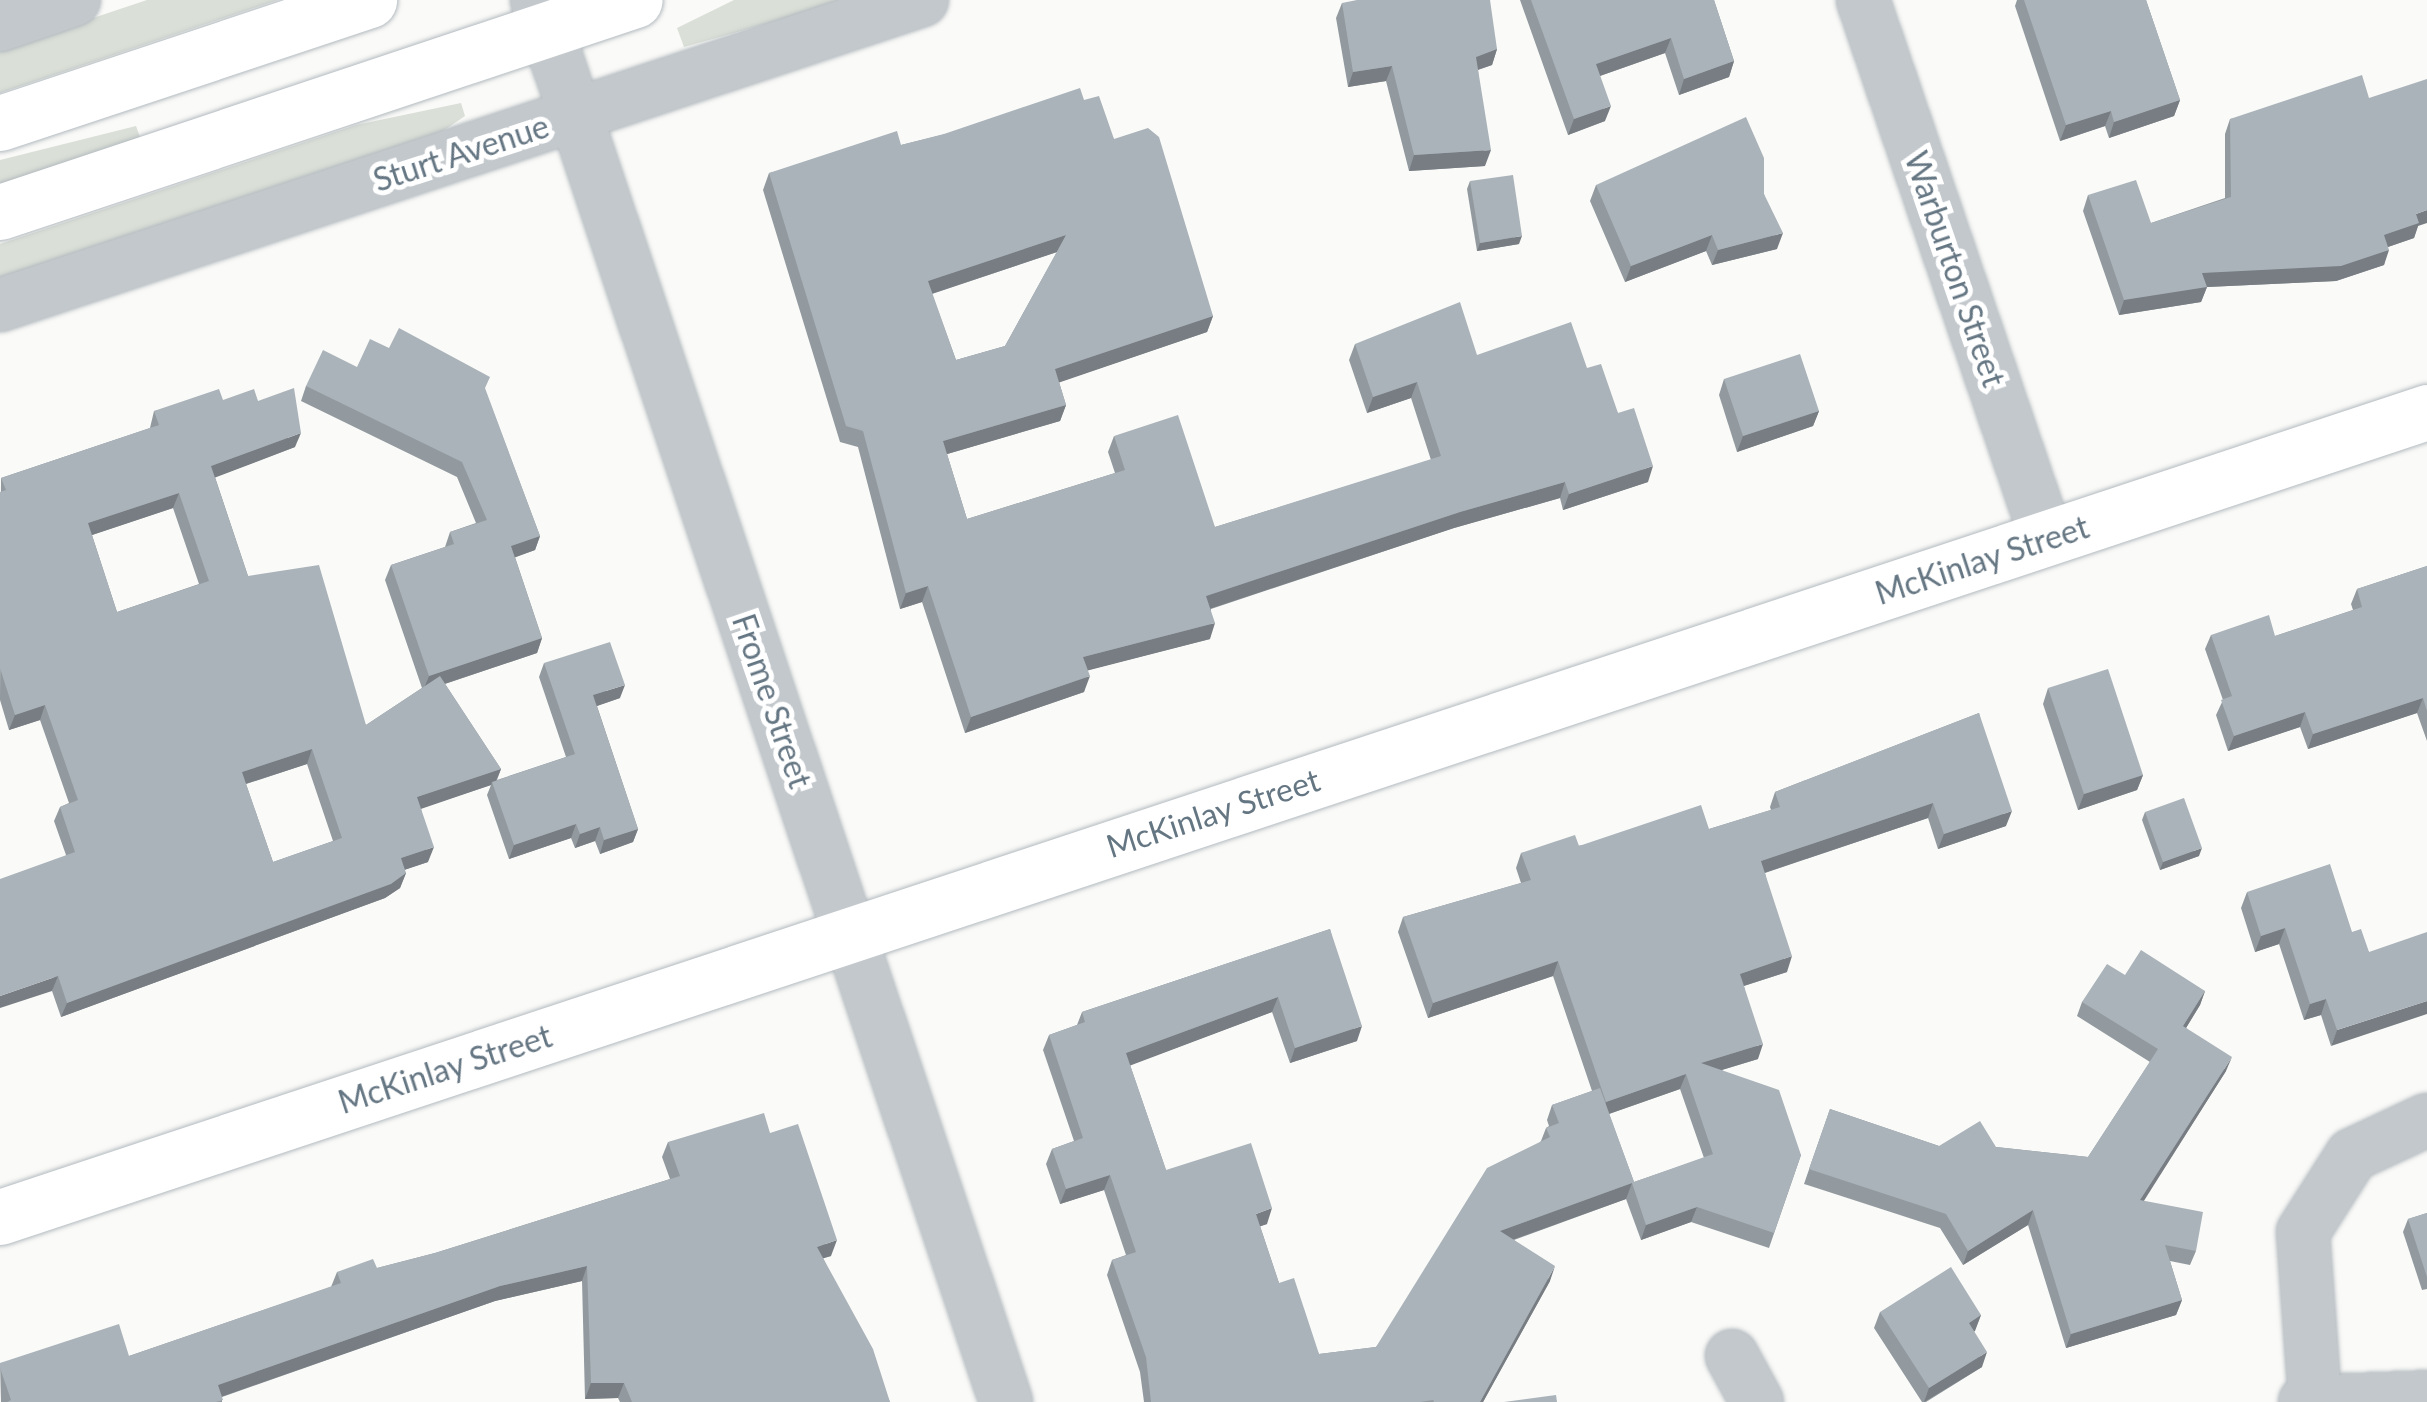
<!DOCTYPE html>
<style>
body{margin:0}
#map{position:relative;width:2427px;height:1402px;overflow:hidden;background:#fafaf8;font-family:Lato,sans-serif}
div>[style]{position:absolute}
[style*='--x']{left:calc(var(--x)*1px);top:calc(var(--y)*1px);width:calc(var(--w)*1px);rotate:calc(var(--a)*1deg)}
.green>*{inset:0;background:#dadfd7}
.roads{filter:drop-shadow(0 0 2px #b3babf) drop-shadow(0 0 2px #b3babf)}
.street>*{height:52px;margin:-26px;padding:0 26px;transform-origin:26px;border-radius:26px;background:#c3c8cc}
.secondary>*{height:55px;margin:-27.5px;padding:0 27.5px;transform-origin:27.5px;border-radius:27.5px;background:#fff}
.wall>*{inset:0;background:#929a9f}
.shaded-wall>*{inset:0;background:#777d82}
.building>*{inset:0;background:#aab3b9}
span{translate:-50% -50%;white-space:nowrap;text-align:center;line-height:1.15;-webkit-text-stroke:10px #fff;paint-order:stroke}
.street-label{font-size:32px;color:#657683}
</style>
<div id="map">
<div class="green">
<i style="clip-path:polygon(147px 0,278px 0,0 93px,0 49px)"></i>
<i style="clip-path:polygon(734px 0,852px 0,684px 47px,677px 28px)"></i>
<i style="clip-path:polygon(461px 103px,465px 116px,440px 133px,0 284px,0 244px,356px 125px)"></i>
<i style="clip-path:polygon(136px 126px,140px 137px,0 185px,0 160px)"></i>
</div>
<div class="roads">
<div class="street">
<i style="--x:537;--y:0;--w:1478;--a:71.5"></i>
<i style="--x:1863;--y:0;--w:570;--a:71.15"></i>
<i style="--x:0;--y:25;--w:78;--a:-18.7"></i>
<i style="--x:0;--y:305;--w:971;--a:-18.3"></i>
<i style="--x:1732;--y:1356;--w:52;--a:61.5"></i>
<i style="--x:2315;--y:1400;--w:168;--a:-94.1"></i>
<i style="--x:2303;--y:1232;--w:91;--a:-57.5"></i>
<i style="--x:2352;--y:1155;--w:83;--a:-25"></i>
<i style="--x:2305;--y:1402;--w:122;--a:-2.3"></i>
</div>
<div class="secondary">
<i style="--x:0;--y:123;--w:389;--a:-18.4"></i>
<i style="--x:0;--y:212;--w:669;--a:-18.46"></i>
<i style="--x:0;--y:1217;--w:2557;--a:-18.35"></i>
</div>
</div>
<div class="wall">
<i style="clip-path:polygon(1520px 0,1714px 0,1734px 61px,1729px 77px,1679px 95px,1665px 53px,1600px 76px,1605px 121px,1568px 135px)"></i>
<i style="clip-path:polygon(2017px 0,2146px 0,2180px 100px,2174px 116px,2109px 138px,2105px 126px,2060px 141px,2015px 6px)"></i>
<i style="clip-path:polygon(1342px 3px,1497px 49px,1492px 65px,1478px 70px,1485px 166px,1409px 171px,1386px 81px,1348px 87px,1336px 18px)"></i>
<i style="clip-path:polygon(2369px 98px,2418px 226px,2414px 238px,2388px 247px,2384px 265px,2336px 281px,2207px 287px,2201px 302px,2119px 315px,2083px 211px,2088px 195px,2151px 223px,2225px 198px,2225px 134px,2230px 119px)"></i>
<i style="clip-path:polygon(evenodd,1084px 100px,1114px 139px,1213px 316px,1207px 332px,1059px 382px,1066px 405px,1060px 421px,947px 454px,967px 519px,1115px 473px,1108px 452px,1114px 436px,1215px 527px,1431px 460px,1411px 398px,1367px 413px,1349px 360px,1355px 344px,1477px 355px,1587px 368px,1618px 413px,1648px 482px,1563px 510px,1560px 498px,1454px 528px,1211px 609px,1210px 639px,1088px 670px,1084px 692px,965px 733px,922px 602px,900px 609px,858px 447px,840px 442px,763px 190px,769px 173px,901px 145px,1084px 100px,1057px 252px,1005px 346px,956px 360px,932px 294px,1057px 252px)"></i>
<i style="clip-path:polygon(1470px 181px,1519px 244px,1477px 251px,1467px 189px)"></i>
<i style="clip-path:polygon(1596px 185px,1764px 194px,1777px 249px,1712px 265px,1706px 251px,1625px 282px,1590px 201px)"></i>
<i style="clip-path:polygon(evenodd,357px 367px,485px 390px,540px 536px,535px 550px,515px 557px,542px 638px,537px 653px,445px 684px,501px 769px,497px 780px,566px 757px,539px 677px,544px 663px,620px 698px,597px 706px,638px 829px,633px 842px,600px 854px,595px 841px,575px 848px,571px 838px,509px 859px,487px 795px,491px 785px,421px 808px,428px 862px,404px 870px,406px 873px,400px 888px,385px 898px,61px 1017px,52px 991px,66px 855px,54px 821px,60px 807px,69px 803px,40px 720px,9px 730px,0 700px,1px 478px,150px 428px,154px 411px,223px 400px,258px 401px,295px 447px,215px 477px,248px 576px,366px 725px,422px 688px,385px 580px,391px 565px,445px 547px,450px 532px,476px 523px,457px 477px,301px 401px,306px 386px,357px 367px,173px 508px,199px 584px,117px 612px,92px 535px,173px 508px,357px 367px,307px 764px,333px 841px,273px 862px,246px 784px,307px 764px)"></i>
<i style="clip-path:polygon(1724px 379px,1819px 411px,1813px 426px,1737px 452px,1719px 395px)"></i>
<i style="clip-path:polygon(2427px 566px,2427px 741px,2417px 713px,2308px 749px,2300px 727px,2228px 751px,2216px 715px,2223px 700px,2205px 649px,2211px 635px,2275px 636px,2353px 610px,2351px 604px,2357px 589px)"></i>
<i style="clip-path:polygon(2048px 688px,2143px 775px,2137px 790px,2078px 810px,2043px 704px)"></i>
<i style="clip-path:polygon(evenodd,1979px 713px,2006px 826px,1938px 849px,1928px 818px,1765px 873px,1787px 972px,1744px 986px,1758px 1059px,1722px 1070px,1801px 1155px,1769px 1248px,1691px 1222px,1641px 1240px,1626px 1199px,1514px 1240px,1550px 1281px,1483px 1402px,1144px 1402px,1140px 1372px,1107px 1275px,1112px 1260px,1126px 1255px,1104px 1190px,1060px 1204px,1046px 1164px,1052px 1149px,1074px 1141px,1043px 1050px,1049px 1035px,1077px 1025px,1082px 1012px,1330px 929px,1357px 1041px,1290px 1063px,1272px 1012px,1130px 1065px,1166px 1170px,1267px 1224px,1260px 1226px,1279px 1283px,1319px 1354px,1376px 1347px,1541px 1141px,1546px 1128px,1549px 1126px,1547px 1120px,1552px 1105px,1592px 1091px,1553px 976px,1428px 1018px,1398px 932px,1403px 917px,1521px 883px,1516px 868px,1521px 853px,1709px 829px,1771px 810px,1770px 807px,1775px 792px,1979px 713px,1680px 1089px,1704px 1158px,1634px 1182px,1609px 1114px,1680px 1089px)"></i>
<i style="clip-path:polygon(2145px 812px,2199px 856px,2160px 870px,2142px 820px)"></i>
<i style="clip-path:polygon(2247px 892px,2352px 932px,2369px 952px,2331px 1046px,2321px 1015px,2304px 1020px,2279px 944px,2255px 952px,2241px 908px)"></i>
<i style="clip-path:polygon(2125px 975px,2205px 991px,2200px 1005px,2186px 1028px,2226px 1071px,2143px 1201px,2196px 1251px,2190px 1265px,2170px 1261px,2182px 1300px,2176px 1315px,2066px 1348px,2028px 1225px,1963px 1265px,1940px 1228px,1804px 1184px,1830px 1109px,1939px 1146px,1996px 1147px,2088px 1157px,2150px 1062px,2077px 1016px,2082px 1002px)"></i>
<i style="clip-path:polygon(770px 1133px,831px 1256px,823px 1258px,890px 1402px,620px 1402px,618px 1398px,585px 1399px,582px 1281px,495px 1301px,222px 1397px,222px 1402px,1px 1402px,0 1363px,129px 1356px,331px 1287px,337px 1272px,377px 1268px,435px 1253px,670px 1179px,662px 1157px,668px 1142px)"></i>
<i style="clip-path:polygon(2427px 1213px,2427px 1289px,2422px 1290px,2403px 1232px,2408px 1219px)"></i>
<i style="clip-path:polygon(1880px 1312px,1981px 1315px,1974px 1332px,1982px 1367px,1926px 1402px,1922px 1402px,1874px 1328px)"></i>
</div>
<div class="shaded-wall">
<i style="clip-path:polygon(1671px 38px,1665px 53px,1591px 79px,1596px 64px)"></i>
<i style="clip-path:polygon(1497px 49px,1492px 65px,1471px 72px,1476px 57px)"></i>
<i style="clip-path:polygon(1734px 61px,1729px 77px,1679px 95px,1684px 79px)"></i>
<i style="clip-path:polygon(1392px 66px,1386px 81px,1348px 87px,1353px 72px)"></i>
<i style="clip-path:polygon(2180px 100px,2174px 116px,2109px 138px,2114px 122px)"></i>
<i style="clip-path:polygon(1611px 106px,1605px 121px,1568px 135px,1574px 119px)"></i>
<i style="clip-path:polygon(2111px 111px,2105px 126px,2060px 141px,2066px 125px)"></i>
<i style="clip-path:polygon(1491px 150px,1485px 166px,1409px 171px,1414px 155px)"></i>
<i style="clip-path:polygon(2427px 210px,2427px 223px,2418px 226px,2414px 238px,2379px 250px,2384px 235px,2416px 214px)"></i>
<i style="clip-path:polygon(1783px 233px,1777px 249px,1712px 265px,1718px 250px)"></i>
<i style="clip-path:polygon(1066px 235px,1060px 251px,922px 297px,928px 281px)"></i>
<i style="clip-path:polygon(1712px 235px,1706px 251px,1625px 282px,1631px 266px)"></i>
<i style="clip-path:polygon(1522px 236px,1519px 244px,1477px 251px,1480px 243px)"></i>
<i style="clip-path:polygon(2389px 250px,2384px 265px,2336px 281px,2207px 287px,2201px 302px,2119px 315px,2124px 300px,2202px 273px)"></i>
<i style="clip-path:polygon(1213px 316px,1207px 332px,1049px 386px,1055px 369px)"></i>
<i style="clip-path:polygon(1417px 382px,1411px 398px,1367px 413px,1373px 397px)"></i>
<i style="clip-path:polygon(1066px 405px,1060px 421px,937px 457px,943px 441px)"></i>
<i style="clip-path:polygon(1819px 411px,1813px 426px,1737px 452px,1743px 436px)"></i>
<i style="clip-path:polygon(301px 433px,295px 447px,206px 481px,211px 466px)"></i>
<i style="clip-path:polygon(1653px 466px,1648px 482px,1563px 510px,1569px 494px)"></i>
<i style="clip-path:polygon(1565px 482px,1560px 498px,1454px 528px,1200px 612px,1206px 596px,1460px 512px)"></i>
<i style="clip-path:polygon(179px 493px,173px 508px,83px 538px,88px 523px)"></i>
<i style="clip-path:polygon(540px 536px,535px 550px,505px 561px,511px 546px)"></i>
<i style="clip-path:polygon(928px 586px,922px 602px,900px 609px,906px 593px)"></i>
<i style="clip-path:polygon(1215px 623px,1210px 639px,1078px 673px,1083px 657px)"></i>
<i style="clip-path:polygon(542px 638px,537px 653px,423px 691px,429px 676px)"></i>
<i style="clip-path:polygon(1090px 676px,1084px 692px,965px 733px,971px 717px)"></i>
<i style="clip-path:polygon(625px 685px,620px 698px,588px 709px,593px 695px)"></i>
<i style="clip-path:polygon(2423px 698px,2417px 713px,2308px 749px,2313px 734px)"></i>
<i style="clip-path:polygon(45px 705px,40px 720px,9px 730px,15px 715px)"></i>
<i style="clip-path:polygon(2305px 712px,2300px 727px,2228px 751px,2234px 736px)"></i>
<i style="clip-path:polygon(312px 749px,307px 764px,236px 787px,242px 772px)"></i>
<i style="clip-path:polygon(501px 769px,495px 783px,492px 782px,491px 785px,412px 812px,417px 797px)"></i>
<i style="clip-path:polygon(2143px 775px,2137px 790px,2078px 810px,2084px 794px)"></i>
<i style="clip-path:polygon(1933px 803px,1928px 818px,1755px 876px,1761px 861px)"></i>
<i style="clip-path:polygon(2012px 811px,2006px 826px,1938px 849px,1944px 834px)"></i>
<i style="clip-path:polygon(576px 824px,571px 838px,509px 859px,514px 845px)"></i>
<i style="clip-path:polygon(600px 827px,595px 841px,575px 848px,580px 834px)"></i>
<i style="clip-path:polygon(638px 829px,633px 842px,600px 854px,604px 840px)"></i>
<i style="clip-path:polygon(434px 847px,428px 862px,395px 873px,401px 858px)"></i>
<i style="clip-path:polygon(2202px 848px,2199px 856px,2160px 870px,2163px 862px)"></i>
<i style="clip-path:polygon(406px 873px,400px 888px,385px 898px,61px 1017px,67px 1003px)"></i>
<i style="clip-path:polygon(2285px 928px,2279px 944px,2255px 952px,2261px 936px)"></i>
<i style="clip-path:polygon(1792px 956px,1787px 972px,1734px 989px,1740px 974px)"></i>
<i style="clip-path:polygon(1558px 961px,1553px 976px,1428px 1018px,1433px 1003px)"></i>
<i style="clip-path:polygon(58px 976px,52px 991px,0 1008px,0 996px)"></i>
<i style="clip-path:polygon(2205px 991px,2200px 1005px,2178px 1041px,2183px 1026px)"></i>
<i style="clip-path:polygon(1278px 997px,1272px 1012px,1121px 1069px,1126px 1053px)"></i>
<i style="clip-path:polygon(2326px 999px,2321px 1015px,2304px 1020px,2310px 1004px)"></i>
<i style="clip-path:polygon(2427px 1001px,2427px 1014px,2331px 1046px,2337px 1030px)"></i>
<i style="clip-path:polygon(1362px 1026px,1357px 1041px,1290px 1063px,1295px 1048px)"></i>
<i style="clip-path:polygon(1763px 1044px,1758px 1059px,1695px 1078px,1701px 1063px)"></i>
<i style="clip-path:polygon(2232px 1057px,2226px 1071px,2135px 1215px,2140px 1200px)"></i>
<i style="clip-path:polygon(1686px 1074px,1680px 1089px,1600px 1117px,1606px 1102px)"></i>
<i style="clip-path:polygon(1110px 1175px,1104px 1190px,1060px 1204px,1066px 1189px)"></i>
<i style="clip-path:polygon(1632px 1183px,1626px 1199px,1495px 1246px,1500px 1231px)"></i>
<i style="clip-path:polygon(1697px 1207px,1691px 1222px,1641px 1240px,1646px 1225px)"></i>
<i style="clip-path:polygon(1272px 1208px,1267px 1224px,1250px 1230px,1256px 1214px)"></i>
<i style="clip-path:polygon(2033px 1210px,2028px 1225px,1963px 1265px,1968px 1251px)"></i>
<i style="clip-path:polygon(837px 1240px,831px 1256px,811px 1262px,817px 1247px)"></i>
<i style="clip-path:polygon(587px 1266px,582px 1281px,495px 1301px,212px 1400px,218px 1385px,500px 1286px)"></i>
<i style="clip-path:polygon(1555px 1266px,1550px 1281px,1483px 1402px,1480px 1402px)"></i>
<i style="clip-path:polygon(2182px 1300px,2176px 1315px,2066px 1348px,2071px 1334px)"></i>
<i style="clip-path:polygon(1981px 1315px,1975px 1331px,1963px 1338px,1969px 1323px)"></i>
<i style="clip-path:polygon(1987px 1352px,1982px 1367px,1924px 1402px,1929px 1388px)"></i>
<i style="clip-path:polygon(591px 1383px,624px 1383px,618px 1398px,585px 1399px)"></i>
</div>
<div class="building">
<i style="clip-path:polygon(1357px 0,1490px 0,1497px 49px,1476px 57px,1491px 150px,1414px 155px,1392px 66px,1353px 72px,1342px 3px)"></i>
<i style="clip-path:polygon(1531px 0,1714px 0,1734px 61px,1684px 79px,1671px 38px,1596px 64px,1611px 106px,1574px 119px)"></i>
<i style="clip-path:polygon(2024px 0,2146px 0,2180px 100px,2114px 122px,2111px 111px,2066px 125px)"></i>
<i style="clip-path:polygon(2362px 75px,2369px 98px,2427px 79px,2427px 210px,2416px 214px,2419px 223px,2384px 235px,2389px 250px,2341px 266px,2202px 273px,2207px 287px,2124px 300px,2088px 195px,2136px 180px,2151px 223px,2231px 197px,2230px 119px)"></i>
<i style="clip-path:polygon(evenodd,1080px 88px,1084px 100px,1099px 96px,1114px 139px,1148px 128px,1159px 137px,1213px 316px,1055px 369px,1066px 405px,943px 441px,967px 519px,1125px 470px,1114px 436px,1178px 415px,1215px 527px,1441px 456px,1417px 382px,1373px 397px,1355px 344px,1460px 302px,1477px 355px,1571px 322px,1587px 368px,1601px 364px,1618px 413px,1634px 408px,1653px 466px,1569px 494px,1565px 482px,1460px 512px,1206px 596px,1215px 623px,1083px 657px,1090px 676px,971px 717px,928px 586px,906px 593px,863px 431px,846px 426px,769px 173px,897px 131px,901px 145px,944px 134px,1080px 88px,1066px 235px,1005px 346px,956px 360px,928px 281px,1066px 235px)"></i>
<i style="clip-path:polygon(1746px 117px,1764px 158px,1764px 194px,1783px 233px,1718px 250px,1712px 235px,1631px 266px,1596px 185px)"></i>
<i style="clip-path:polygon(1513px 175px,1522px 236px,1480px 243px,1470px 181px)"></i>
<i style="clip-path:polygon(399px 328px,490px 377px,485px 388px,540px 536px,511px 546px,542px 638px,429px 676px,391px 565px,454px 544px,450px 532px,487px 520px,462px 462px,306px 386px,323px 350px,357px 367px,370px 339px,389px 348px)"></i>
<i style="clip-path:polygon(1800px 354px,1819px 411px,1743px 436px,1724px 379px)"></i>
<i style="clip-path:polygon(evenodd,294px 388px,301px 433px,211px 466px,248px 576px,319px 565px,366px 725px,440px 676px,501px 769px,417px 797px,434px 847px,401px 858px,406px 873px,391px 884px,67px 1003px,58px 976px,0 996px,0 879px,75px 852px,60px 807px,78px 800px,45px 705px,15px 715px,0 668px,0 492px,6px 490px,1px 478px,159px 425px,154px 411px,219px 389px,223px 400px,254px 389px,258px 401px,294px 388px,179px 493px,209px 581px,117px 612px,88px 523px,179px 493px,294px 388px,312px 749px,342px 838px,273px 862px,242px 772px,312px 749px)"></i>
<i style="clip-path:polygon(2427px 566px,2427px 711px,2423px 698px,2313px 734px,2305px 712px,2234px 736px,2221px 700px,2232px 696px,2211px 635px,2269px 615px,2275px 636px,2362px 607px,2357px 589px)"></i>
<i style="clip-path:polygon(610px 642px,625px 685px,593px 695px,638px 829px,604px 840px,600px 827px,580px 834px,576px 824px,514px 845px,492px 782px,575px 754px,544px 663px)"></i>
<i style="clip-path:polygon(2108px 669px,2143px 775px,2084px 794px,2048px 688px)"></i>
<i style="clip-path:polygon(1979px 713px,2012px 811px,1944px 834px,1933px 803px,1761px 861px,1792px 956px,1740px 974px,1763px 1044px,1701px 1063px,1779px 1090px,1801px 1155px,1774px 1233px,1697px 1207px,1646px 1225px,1632px 1183px,1500px 1231px,1555px 1266px,1480px 1402px,1434px 1402px,1433px 1400px,1420px 1402px,1151px 1402px,1146px 1357px,1112px 1260px,1136px 1252px,1110px 1175px,1066px 1189px,1052px 1149px,1083px 1138px,1049px 1035px,1085px 1022px,1082px 1012px,1330px 929px,1362px 1026px,1295px 1048px,1278px 997px,1126px 1053px,1166px 1170px,1251px 1143px,1272px 1208px,1256px 1214px,1279px 1283px,1294px 1278px,1319px 1354px,1376px 1347px,1487px 1168px,1550px 1137px,1546px 1128px,1559px 1123px,1552px 1105px,1600px 1088px,1634px 1182px,1713px 1154px,1686px 1074px,1606px 1102px,1558px 961px,1433px 1003px,1403px 917px,1531px 880px,1521px 853px,1575px 835px,1579px 846px,1701px 805px,1709px 829px,1780px 807px,1775px 792px)"></i>
<i style="clip-path:polygon(2184px 798px,2202px 848px,2163px 862px,2145px 812px)"></i>
<i style="clip-path:polygon(2330px 864px,2352px 932px,2361px 929px,2369px 952px,2427px 932px,2427px 1001px,2337px 1030px,2326px 999px,2310px 1004px,2285px 928px,2261px 936px,2247px 892px)"></i>
<i style="clip-path:polygon(2141px 950px,2205px 991px,2183px 1026px,2232px 1057px,2140px 1200px,2203px 1212px,2196px 1251px,2165px 1245px,2182px 1300px,2071px 1334px,2033px 1210px,1968px 1251px,1946px 1214px,1809px 1169px,1830px 1109px,1939px 1146px,1980px 1121px,1996px 1147px,2088px 1157px,2158px 1049px,2082px 1002px,2107px 964px,2125px 975px)"></i>
<i style="clip-path:polygon(764px 1113px,770px 1133px,798px 1124px,837px 1240px,817px 1247px,873px 1349px,890px 1402px,632px 1402px,624px 1383px,591px 1383px,587px 1266px,500px 1286px,218px 1385px,223px 1400px,216px 1402px,7px 1402px,11px 1400px,0 1368px,0 1363px,119px 1324px,129px 1356px,341px 1283px,337px 1272px,373px 1259px,377px 1268px,435px 1253px,680px 1176px,668px 1142px)"></i>
<i style="clip-path:polygon(2427px 1213px,2427px 1277px,2408px 1219px)"></i>
<i style="clip-path:polygon(1951px 1267px,1981px 1315px,1969px 1323px,1987px 1352px,1929px 1388px,1880px 1312px)"></i>
<i style="clip-path:polygon(1556px 1395px,1557px 1402px,1504px 1402px)"></i>
</div>
<div class="street-label">
<span style="left:461px;top:153px;rotate:-18deg">Sturt Avenue</span>
<span style="left:1955px;top:269px;rotate:71deg">Warburton Street</span>
<span style="left:1982px;top:560px;rotate:-18deg">McKinlay Street</span>
<span style="left:772px;top:701px;rotate:71deg">Frome Street</span>
<span style="left:1213px;top:813px;rotate:-18deg">McKinlay Street</span>
<span style="left:445px;top:1069px;rotate:-18deg">McKinlay Street</span>
</div>
</div>
